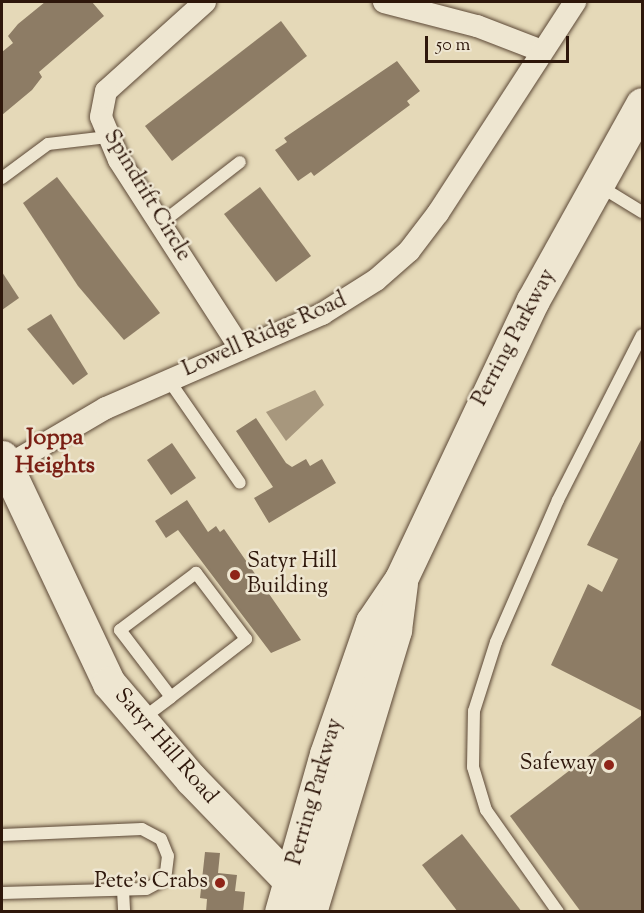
<!DOCTYPE html>
<style>
body{margin:0}
#map{position:relative;width:644px;height:913px;overflow:hidden;background:#e5d9b8;font-family:"Sorts Mill Goudy",serif}
div>[style]{position:absolute}
[style*='--x']{left:calc(var(--x)*1px);top:calc(var(--y)*1px);width:calc(var(--w)*1px);rotate:calc(var(--a)*1deg)}
.water>*{inset:0;background:#a7977d}
.building>*{inset:0;background:#8d7c65}
.roads{filter:drop-shadow(0 0 2px #5c4836) drop-shadow(0 0 2px #5c4836)}
.lane>*{height:12px;margin:-6px;padding:0 6px;transform-origin:6px;border-radius:6px;background:#eee6d1}
.street>*{height:22px;margin:-11px;padding:0 11px;transform-origin:11px;border-radius:11px;background:#eee6d1}
.secondary>*{height:33px;margin:-16.5px;padding:0 16.5px;transform-origin:16.5px;border-radius:16.5px;background:#eee6d1}
.dots>*{width:16px;height:16px;translate:-50% -50%;box-sizing:border-box;border:3px solid #eee6d1;border-radius:50%}
span{translate:-50% -50%;white-space:nowrap;text-align:center;line-height:1.15;-webkit-text-stroke:5px #eee6d1;paint-order:stroke}
.street-label{font-size:22px;color:#2e170b}
.poi-label{font-size:22px;color:#2e170b}
.left{translate:0 -50%;text-align:left}
.right{translate:-100% -50%;text-align:right}
.neighbourhood-label{font-size:24px;color:#7a1f14;font-weight:700}
.frame{position:absolute;inset:0;border:3px solid #2e170b;pointer-events:none}
.scale{position:absolute;left:425px;top:36px;width:144px;height:27px;box-sizing:border-box;border:3px solid #2e170b;border-top:0;padding-left:8px;font-size:18px;line-height:21px;white-space:nowrap;color:#2e170b;-webkit-text-stroke:4px #eee6d1;paint-order:stroke}
</style>
<div id="map">
<div class="water">
<i style="clip-path:polygon(315px 390px,324px 405px,286px 441px,266px 412px)"></i>
</div>
<div class="building">
<i style="clip-path:polygon(45px 2px,92px 2px,104px 16px,39px 72px,42px 77px,32px 90px,2px 115px,2px 52px,13px 43px,8px 36px,18px 24px)"></i>
<i style="clip-path:polygon(281px 21px,307px 56px,172px 161px,145px 126px)"></i>
<i style="clip-path:polygon(397px 61px,420px 91px,407px 101px,410px 105px,314px 176px,311px 172px,298px 181px,275px 150px,287px 142px,284px 138px)"></i>
<i style="clip-path:polygon(57px 177px,160px 313px,124px 340px,78px 286px,23px 203px)"></i>
<i style="clip-path:polygon(260px 187px,311px 256px,276px 282px,224px 214px)"></i>
<i style="clip-path:polygon(2px 272px,19px 298px,2px 310px)"></i>
<i style="clip-path:polygon(51px 314px,88px 374px,73px 385px,27px 329px)"></i>
<i style="clip-path:polygon(256px 418px,286px 463px,292px 467px,306px 459px,310px 466px,322px 459px,336px 483px,269px 523px,254px 498px,273px 487px,236px 431px)"></i>
<i style="clip-path:polygon(642px 438px,642px 711px,551px 665px,588px 584px,602px 592px,618px 559px,587px 545px)"></i>
<i style="clip-path:polygon(172px 443px,196px 478px,171px 495px,147px 460px)"></i>
<i style="clip-path:polygon(187px 500px,208px 532px,216px 526px,220px 532px,224px 529px,301px 640px,271px 653px,178px 530px,166px 538px,155px 521px)"></i>
<i style="clip-path:polygon(642px 715px,642px 912px,581px 912px,510px 816px)"></i>
<i style="clip-path:polygon(462px 834px,522px 912px,458px 912px,422px 865px)"></i>
<i style="clip-path:polygon(205px 852px,220px 853px,218px 873px,237px 875px,235px 891px,245px 892px,243px 912px,206px 912px,207px 899px,200px 898px)"></i>
</div>
<div class="roads">
<div class="lane">
<i style="--x:2;--y:178;--w:57;--a:-36.5"></i>
<i style="--x:48;--y:144;--w:60;--a:-6.7"></i>
<i style="--x:598;--y:185;--w:52;--a:31.5"></i>
<i style="--x:160;--y:224;--w:101;--a:-37.8"></i>
<i style="--x:168;--y:379;--w:126;--a:55.3"></i>
<i style="--x:142;--y:719;--w:36;--a:-37"></i>
<i style="--x:171;--y:697;--w:95;--a:-37.7"></i>
<i style="--x:246;--y:639;--w:83;--a:-127.1"></i>
<i style="--x:196;--y:573;--w:95;--a:143.1"></i>
<i style="--x:120;--y:630;--w:84;--a:52.7"></i>
<i style="--x:2;--y:835;--w:140;--a:-2.5"></i>
<i style="--x:142;--y:829;--w:21;--a:28"></i>
<i style="--x:161;--y:839;--w:18;--a:68"></i>
<i style="--x:168;--y:856;--w:23;--a:97"></i>
<i style="--x:165;--y:879;--w:21;--a:152"></i>
<i style="--x:146;--y:889;--w:144;--a:178.4"></i>
<i style="--x:123;--y:890;--w:22;--a:87"></i>
<i style="--x:558;--y:912;--w:125;--a:-125.2"></i>
<i style="--x:486;--y:810;--w:45;--a:-106.8"></i>
<i style="--x:473;--y:767;--w:56;--a:-89"></i>
<i style="--x:474;--y:711;--w:72;--a:-72.3"></i>
<i style="--x:496;--y:642;--w:155;--a:-66.4"></i>
<i style="--x:558;--y:500;--w:185;--a:-63"></i>
</div>
<div class="street">
<i style="--x:205;--y:2;--w:133;--a:138"></i>
<i style="--x:106;--y:91;--w:26;--a:101"></i>
<i style="--x:101;--y:117;--w:47;--a:67.3"></i>
<i style="--x:119;--y:160;--w:225;--a:57.2"></i>
<i style="--x:384;--y:2;--w:96;--a:14.5"></i>
<i style="--x:477;--y:26;--w:66;--a:21.2"></i>
<i style="--x:7;--y:466;--w:115;--a:-30.4"></i>
<i style="--x:106;--y:408;--w:236;--a:-23.5"></i>
<i style="--x:322;--y:314;--w:64;--a:-32.2"></i>
<i style="--x:376;--y:280;--w:44;--a:-41.3"></i>
<i style="--x:409;--y:251;--w:48;--a:-52.7"></i>
<i style="--x:438;--y:213;--w:252;--a:-57"></i>
</div>
<div class="secondary">
<i style="--x:2;--y:457;--w:250;--a:64.7"></i>
<i style="--x:109;--y:683;--w:126;--a:49.5"></i>
<i style="--x:191;--y:779;--w:174;--a:45.9"></i>
<i style="--x:281;--y:912;--w:164;--a:-74.1"></i>
<i style="--x:326;--y:754;--w:140;--a:-70.8"></i>
<i style="--x:372;--y:622;--w:52;--a:-56"></i>
<i style="--x:401;--y:579;--w:309;--a:-64.7"></i>
<i style="--x:533;--y:300;--w:224;--a:-60.9"></i>
<i style="--x:310;--y:912;--w:295;--a:-73.2"></i>
<i style="--x:395;--y:630;--w:47;--a:-82.7"></i>
</div>
</div>
<div class="dots">
<i style="left:235px;top:575px;background:#8f2418"></i>
<i style="left:609px;top:765px;background:#8f2418"></i>
<i style="left:220px;top:883px;background:#8f2418"></i>
</div>
<div class="street-label">
<span style="left:146px;top:196px;rotate:59deg">Spindrift Circle</span>
<span style="left:265px;top:336px;rotate:-24deg">Lowell Ridge Road</span>
<span style="left:515px;top:338px;rotate:-62deg">Perring Parkway</span>
<span style="left:165px;top:747px;rotate:49deg">Satyr Hill Road</span>
<span style="left:316px;top:792px;rotate:-74deg">Perring Parkway</span>
</div>
<div class="poi-label">
<span class="left" style="left:247px;top:575px">Satyr Hill<br>Building</span>
<span class="right" style="left:597px;top:765px">Safeway</span>
<span class="right" style="left:208px;top:883px">Pete's Crabs</span>
</div>
<div class="neighbourhood-label">
<span style="left:55px;top:453px">Joppa<br>Heights</span>
</div>
<div class="frame"></div>
<div class="scale">50 m</div>
</div>
